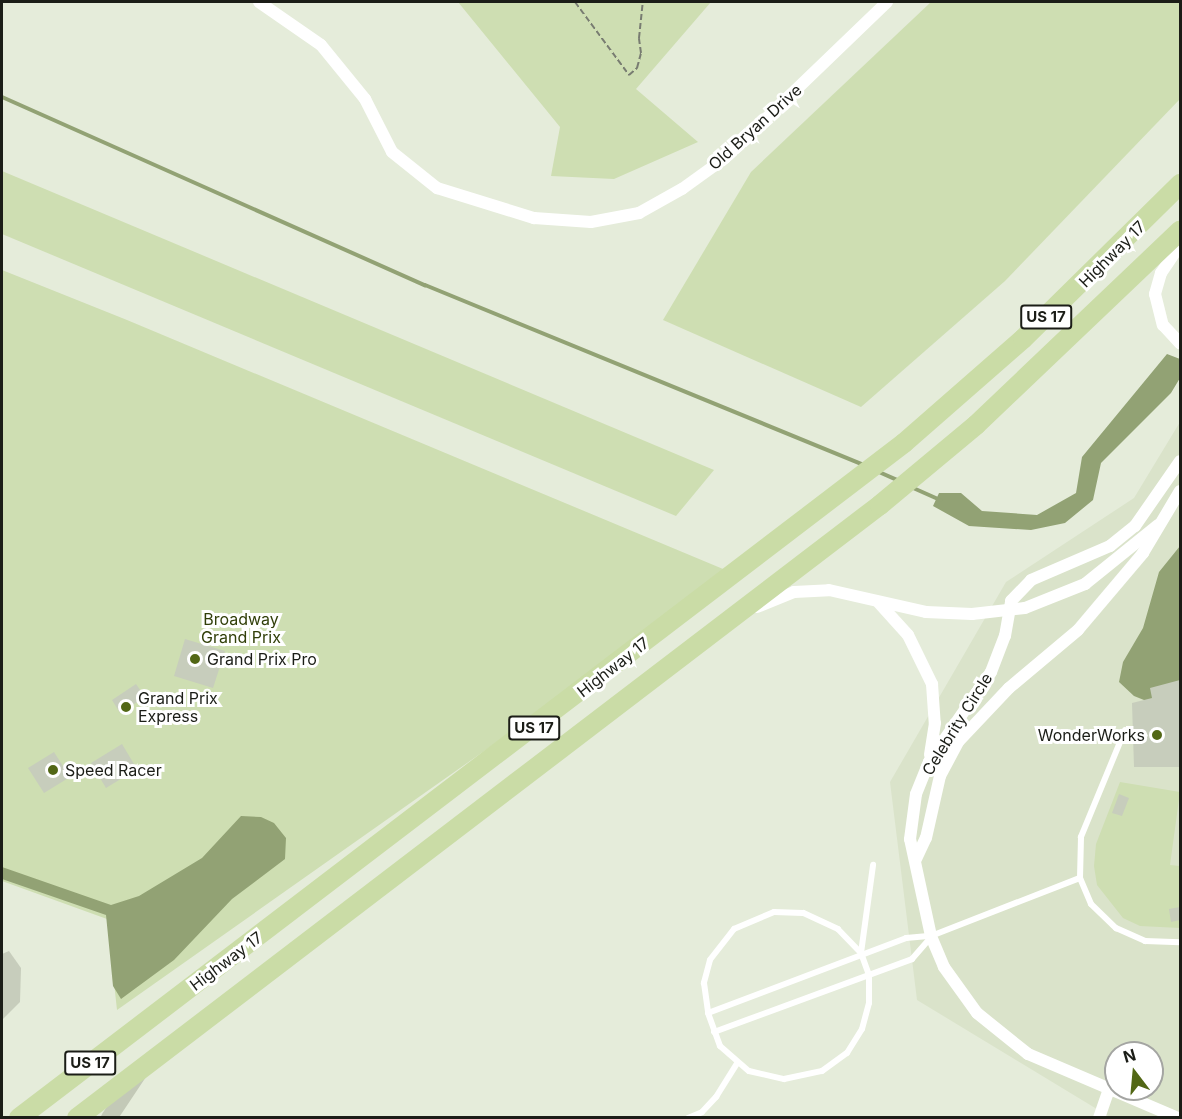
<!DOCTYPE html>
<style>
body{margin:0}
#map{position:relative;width:1182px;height:1119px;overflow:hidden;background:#e5ecda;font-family:Inter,sans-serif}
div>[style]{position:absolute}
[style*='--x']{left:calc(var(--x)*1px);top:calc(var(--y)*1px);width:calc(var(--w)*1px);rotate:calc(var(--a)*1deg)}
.built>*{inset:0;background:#dae3ca}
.green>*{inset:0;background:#cedeb2}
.water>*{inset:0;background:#92a274}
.stream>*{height:4px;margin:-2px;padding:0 2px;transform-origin:2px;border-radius:2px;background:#92a274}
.building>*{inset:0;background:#c7cdbc}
.path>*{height:2px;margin-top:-1px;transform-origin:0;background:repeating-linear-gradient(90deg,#787c71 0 6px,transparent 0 9px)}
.service>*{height:6px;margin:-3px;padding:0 3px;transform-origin:3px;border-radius:3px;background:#fff}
.minor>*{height:12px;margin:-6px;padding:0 6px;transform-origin:6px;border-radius:6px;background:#fff}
.secondary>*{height:16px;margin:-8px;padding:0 8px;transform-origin:8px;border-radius:8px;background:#c3c9b7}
.trunk>*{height:20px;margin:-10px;padding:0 10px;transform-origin:10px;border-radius:10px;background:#cadca6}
.dots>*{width:16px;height:16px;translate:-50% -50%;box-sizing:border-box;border:3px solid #fff;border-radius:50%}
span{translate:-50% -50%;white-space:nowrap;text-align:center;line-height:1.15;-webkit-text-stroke:6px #fff;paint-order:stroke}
.shield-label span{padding:2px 4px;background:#fff;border:2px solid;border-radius:4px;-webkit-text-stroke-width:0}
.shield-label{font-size:15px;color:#1b1d17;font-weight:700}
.street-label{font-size:16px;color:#1b1d17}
.park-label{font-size:16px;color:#313f09}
.poi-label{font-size:16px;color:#1b1d17}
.left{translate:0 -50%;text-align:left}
.right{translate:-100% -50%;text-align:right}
.frame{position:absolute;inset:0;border:3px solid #1b1d17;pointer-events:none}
.north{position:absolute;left:1104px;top:1041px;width:60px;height:60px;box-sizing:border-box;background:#fff;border:2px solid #a4a5a2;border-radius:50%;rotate:344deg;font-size:16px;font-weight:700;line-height:24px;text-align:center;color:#1b1d17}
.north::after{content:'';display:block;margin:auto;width:21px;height:27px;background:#526715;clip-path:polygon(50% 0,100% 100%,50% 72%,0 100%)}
</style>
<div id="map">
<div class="built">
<i style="clip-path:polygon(evenodd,1180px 422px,1180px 1117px,1110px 1117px,917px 1000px,890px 782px,1006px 582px,1134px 498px,1180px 422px,1116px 1053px,1152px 1053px,1152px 1089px,1116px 1089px,1116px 1053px)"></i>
</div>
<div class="green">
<i style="clip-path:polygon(458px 2px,711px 2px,636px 89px,698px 142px,614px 179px,551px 176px,560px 127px)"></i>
<i style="clip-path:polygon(931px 2px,1180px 2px,1180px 99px,1005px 281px,861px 407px,663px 320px,751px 172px)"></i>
<i style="clip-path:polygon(2px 171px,714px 470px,676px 516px,2px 234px)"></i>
<i style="clip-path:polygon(2px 270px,127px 320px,735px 574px,117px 1010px,107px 919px,2px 881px)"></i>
<i style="clip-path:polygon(1120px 782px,1180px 792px,1170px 865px,1180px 866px,1180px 928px,1140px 926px,1123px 918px,1097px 885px,1094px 866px,1096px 844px)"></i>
</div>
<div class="water">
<i style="clip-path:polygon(1167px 354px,1180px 359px,1180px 378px,1171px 393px,1101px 463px,1093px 500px,1065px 523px,1031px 530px,969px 526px,933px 506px,939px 493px,961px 493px,982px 511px,1037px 515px,1076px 493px,1082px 457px)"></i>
<i style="clip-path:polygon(1180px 546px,1180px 697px,1149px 702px,1134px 696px,1119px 682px,1123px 662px,1143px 628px,1159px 572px)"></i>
<i style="clip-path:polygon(241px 816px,261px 817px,274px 823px,286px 838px,285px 859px,232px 899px,174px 960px,121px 999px,113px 986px,106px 915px,2px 879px,2px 867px,111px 905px,139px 896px,202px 858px)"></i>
</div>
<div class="stream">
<i style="--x:2;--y:97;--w:463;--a:24"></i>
<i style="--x:425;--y:285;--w:474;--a:22.3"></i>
<i style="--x:879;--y:472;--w:22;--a:24"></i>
<i style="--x:911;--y:487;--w:32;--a:24"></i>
</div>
<div class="building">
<i style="clip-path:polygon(185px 639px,225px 651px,213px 688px,174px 676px)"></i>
<i style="clip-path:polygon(1180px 680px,1180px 767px,1134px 767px,1132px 703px,1152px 698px,1150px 688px)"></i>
<i style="clip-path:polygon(136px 684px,145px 697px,120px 713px,112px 700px)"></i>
<i style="clip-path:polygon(122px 744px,137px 769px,106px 788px,91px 763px)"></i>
<i style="clip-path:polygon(54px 752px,70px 777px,44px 793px,28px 768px)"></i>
<i style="clip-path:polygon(1119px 794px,1129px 798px,1122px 816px,1112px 813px)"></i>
<i style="clip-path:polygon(1180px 907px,1180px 920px,1171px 922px,1169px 909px)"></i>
<i style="clip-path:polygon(9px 951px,21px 968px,20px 1002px,2px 1020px,2px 954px)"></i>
</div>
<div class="path">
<i style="--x:575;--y:2;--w:91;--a:53.5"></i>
<i style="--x:629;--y:75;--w:11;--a:-41"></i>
<i style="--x:637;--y:68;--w:16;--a:-75"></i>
<i style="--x:641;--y:53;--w:15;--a:-98"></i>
<i style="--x:639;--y:38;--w:36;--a:-84"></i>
</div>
<div class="service">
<i style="--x:1125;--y:730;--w:116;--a:112.4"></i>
<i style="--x:1081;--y:837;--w:41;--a:91.4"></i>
<i style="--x:1080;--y:878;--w:28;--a:67"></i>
<i style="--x:1091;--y:904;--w:35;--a:44"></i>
<i style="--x:1116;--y:928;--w:32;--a:24"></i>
<i style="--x:1145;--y:941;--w:35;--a:2"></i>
<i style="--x:861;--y:953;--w:33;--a:-134"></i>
<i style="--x:838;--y:929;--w:38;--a:-155"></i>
<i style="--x:803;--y:913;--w:29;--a:-178"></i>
<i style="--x:774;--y:912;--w:43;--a:157"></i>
<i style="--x:734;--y:929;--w:39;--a:128"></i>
<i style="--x:710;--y:960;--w:24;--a:105"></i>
<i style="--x:704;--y:983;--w:30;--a:82"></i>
<i style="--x:708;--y:1013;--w:35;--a:70"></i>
<i style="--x:720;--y:1046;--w:38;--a:41"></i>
<i style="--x:749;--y:1071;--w:36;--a:13"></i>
<i style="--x:784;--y:1079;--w:39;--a:-12"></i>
<i style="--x:822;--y:1071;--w:31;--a:-36"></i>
<i style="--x:847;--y:1053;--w:28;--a:-58"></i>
<i style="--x:862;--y:1029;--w:27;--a:-75"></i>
<i style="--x:869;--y:1003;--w:28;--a:-90"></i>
<i style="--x:869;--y:975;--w:23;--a:-110"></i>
<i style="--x:861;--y:953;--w:89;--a:-82.2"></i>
<i style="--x:708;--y:1013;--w:212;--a:-20.7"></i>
<i style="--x:906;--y:938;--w:25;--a:-5"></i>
<i style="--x:931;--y:936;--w:160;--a:-21.3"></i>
<i style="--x:714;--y:1032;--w:211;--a:-20.2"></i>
<i style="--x:912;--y:959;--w:29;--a:-49"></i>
<i style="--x:688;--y:1118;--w:15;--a:-23"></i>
<i style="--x:702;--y:1112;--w:21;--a:-47"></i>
<i style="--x:716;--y:1097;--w:40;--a:-58"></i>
</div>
<div class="minor">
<i style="--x:259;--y:2;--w:75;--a:34.7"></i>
<i style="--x:321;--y:45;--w:70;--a:50.8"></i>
<i style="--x:365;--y:99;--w:59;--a:63"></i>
<i style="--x:392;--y:152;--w:58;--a:38.7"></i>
<i style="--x:437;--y:188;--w:102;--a:17.2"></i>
<i style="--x:534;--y:218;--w:57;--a:4"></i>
<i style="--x:591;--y:222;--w:49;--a:-10.6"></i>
<i style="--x:639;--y:213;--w:49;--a:-29.2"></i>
<i style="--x:682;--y:189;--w:53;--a:-35.8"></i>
<i style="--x:725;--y:158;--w:225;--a:-43.9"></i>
<i style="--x:1180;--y:245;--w:34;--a:124"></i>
<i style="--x:1161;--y:273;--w:22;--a:106"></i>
<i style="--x:1155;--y:294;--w:32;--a:76"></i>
<i style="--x:1163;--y:325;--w:25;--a:47"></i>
<i style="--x:879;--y:603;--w:43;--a:47.8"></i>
<i style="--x:908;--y:635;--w:55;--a:63.9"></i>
<i style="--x:932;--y:684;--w:39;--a:86"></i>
<i style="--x:935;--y:723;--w:32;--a:99"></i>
<i style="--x:757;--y:607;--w:40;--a:-22"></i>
<i style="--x:794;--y:592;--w:35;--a:-3"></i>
<i style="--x:829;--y:590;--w:99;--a:12.8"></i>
<i style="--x:926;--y:612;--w:46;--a:2.5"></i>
<i style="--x:972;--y:614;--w:53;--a:-6.5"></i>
<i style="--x:1025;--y:608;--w:65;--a:-21.8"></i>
<i style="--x:1085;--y:584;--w:94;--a:-38.9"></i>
<i style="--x:916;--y:859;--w:23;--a:-65"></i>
<i style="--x:926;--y:838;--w:64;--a:-77.3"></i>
<i style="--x:940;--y:776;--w:38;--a:-62"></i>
<i style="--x:958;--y:742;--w:74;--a:-46.6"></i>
<i style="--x:1009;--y:688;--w:90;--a:-40"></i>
<i style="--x:1078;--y:630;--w:101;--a:-49.8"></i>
<i style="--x:1143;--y:553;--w:72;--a:-59.2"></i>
<i style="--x:1099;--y:1118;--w:31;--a:-71"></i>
<i style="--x:1178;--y:1118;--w:163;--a:-156.9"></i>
<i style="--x:1028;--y:1054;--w:65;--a:-141.2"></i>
<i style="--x:977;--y:1013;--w:57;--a:-125.7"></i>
<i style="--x:944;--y:967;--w:34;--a:-113"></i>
<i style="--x:931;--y:936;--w:99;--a:-102.2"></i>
<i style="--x:910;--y:839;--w:45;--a:-82.4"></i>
<i style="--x:916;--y:794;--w:35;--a:-68"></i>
<i style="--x:929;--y:762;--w:109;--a:-55.4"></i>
<i style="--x:991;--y:672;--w:39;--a:-69"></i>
<i style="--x:1005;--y:636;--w:36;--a:-80"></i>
<i style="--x:1011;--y:601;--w:29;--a:-46"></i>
<i style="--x:1031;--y:580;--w:86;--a:-23.3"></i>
<i style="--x:1110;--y:546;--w:32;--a:-39"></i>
<i style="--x:1135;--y:526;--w:79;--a:-55.3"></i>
</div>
<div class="secondary">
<i style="--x:109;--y:1118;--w:54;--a:-56.3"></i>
</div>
<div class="trunk">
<i style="--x:19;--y:1118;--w:1113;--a:-37.33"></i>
<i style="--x:904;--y:443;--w:158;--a:-41.2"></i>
<i style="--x:1023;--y:339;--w:221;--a:-44.6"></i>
<i style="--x:77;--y:1118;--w:1010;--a:-37.36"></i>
<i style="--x:880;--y:505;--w:125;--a:-39.8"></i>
<i style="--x:976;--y:425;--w:282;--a:-43.6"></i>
</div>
<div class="dots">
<i style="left:195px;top:659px;background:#526715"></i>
<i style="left:126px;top:707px;background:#526715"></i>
<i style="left:1157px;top:735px;background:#526715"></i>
<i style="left:53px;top:770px;background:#526715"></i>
</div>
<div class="shield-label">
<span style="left:1046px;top:317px">US 17</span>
<span style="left:534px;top:728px">US 17</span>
<span style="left:90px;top:1063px">US 17</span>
</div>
<div class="street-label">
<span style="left:755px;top:127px;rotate:-42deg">Old Bryan Drive</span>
<span style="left:1112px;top:254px;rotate:-45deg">Highway 17</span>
<span style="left:613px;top:667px;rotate:-38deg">Highway 17</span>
<span style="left:957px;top:724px;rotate:-58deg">Celebrity Circle</span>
<span style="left:226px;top:961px;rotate:-37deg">Highway 17</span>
</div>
<div class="park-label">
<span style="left:241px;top:628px">Broadway<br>Grand Prix</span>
</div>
<div class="poi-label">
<span class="left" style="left:207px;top:659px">Grand Prix Pro</span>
<span class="left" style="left:138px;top:707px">Grand Prix<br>Express</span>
<span class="right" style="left:1145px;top:735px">WonderWorks</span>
<span class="left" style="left:65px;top:770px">Speed Racer</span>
</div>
<div class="frame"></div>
<div class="north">N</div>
</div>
